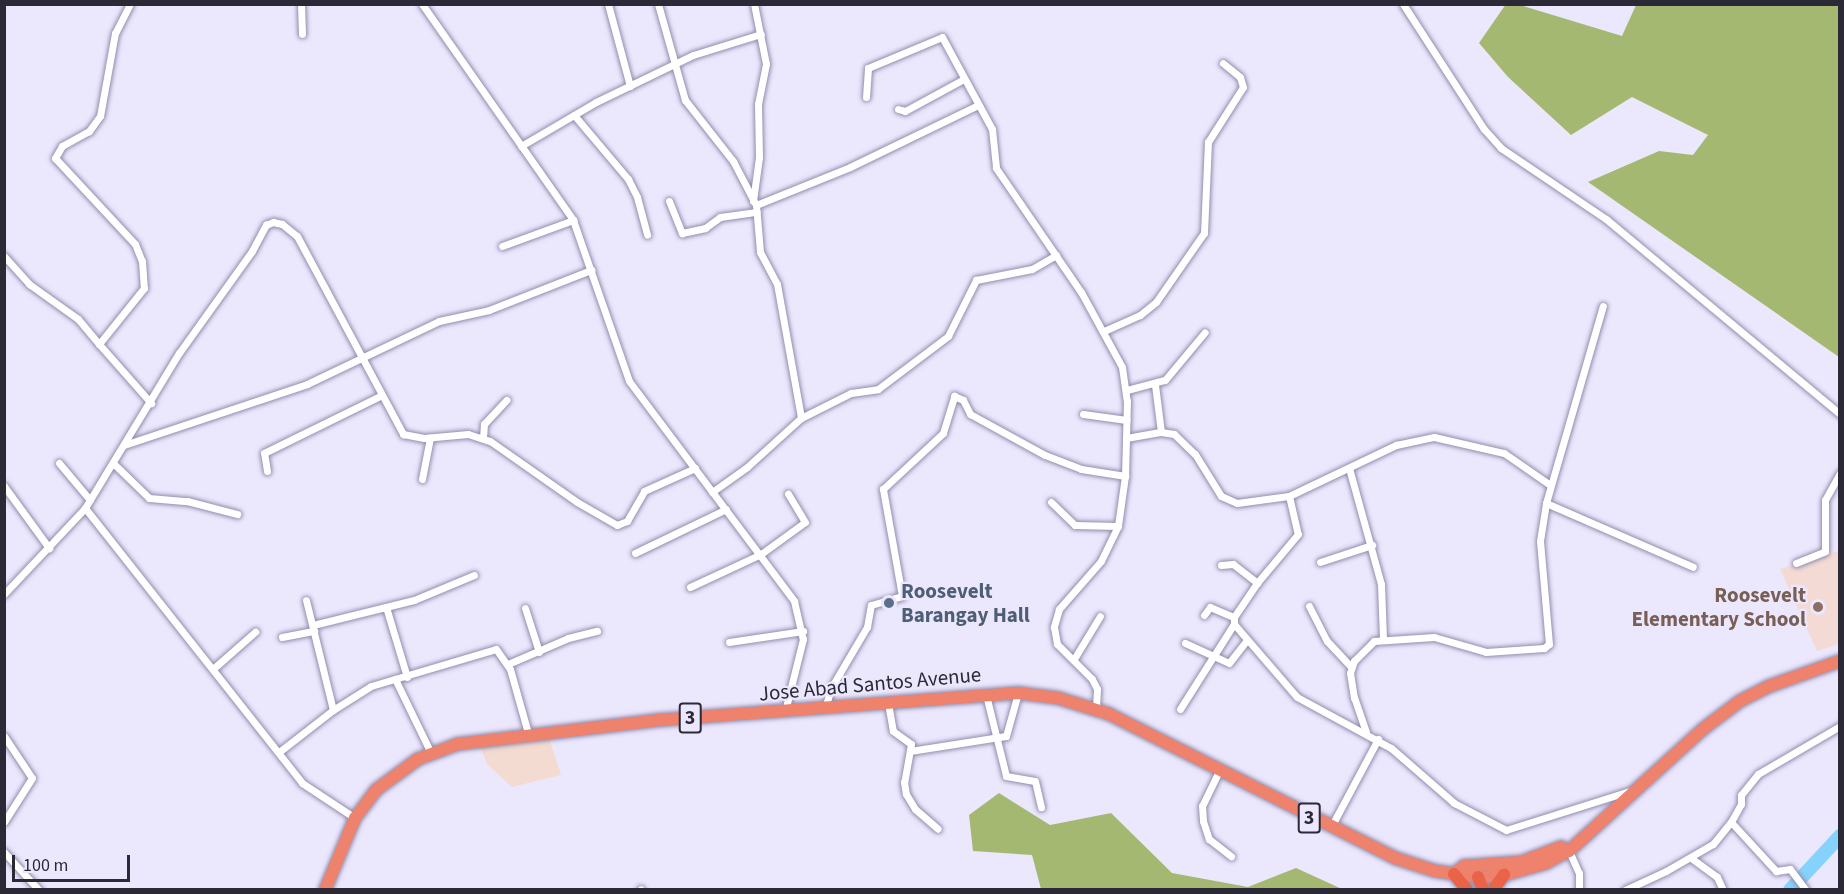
<!DOCTYPE html>
<style>
body{margin:0}
#map{position:relative;width:1844px;height:894px;overflow:hidden;background:#ebe7fd;font-family:"Source Sans 3",sans-serif}
div>[style]{position:absolute}
[style*='--x']{left:calc(var(--x)*1px);top:calc(var(--y)*1px);width:calc(var(--w)*1px);rotate:calc(var(--a)*1deg)}
.industrial>*{inset:0;background:#f3dbd1}
.education>*{inset:0;background:#f4dad4}
.forest>*{inset:0;background:#a5b872}
.river>*{height:14px;margin:-7px;padding:0 7px;transform-origin:7px;border-radius:7px;background:#85d3fc}
.roads{filter:drop-shadow(0 0 2px #928dad) drop-shadow(0 0 2px #928dad)}
.minor>*{height:7px;margin:-3.5px;padding:0 3.5px;transform-origin:3.5px;border-radius:3.5px;background:#fff}
.trunk>*{height:12px;margin:-6px;padding:0 6px;transform-origin:6px;border-radius:6px;background:#ee826c}
.motorway>*{height:12px;margin:-6px;padding:0 6px;transform-origin:6px;border-radius:6px;background:#ea6247}
.dots>*{width:16px;height:16px;translate:-50% -50%;box-sizing:border-box;border:3px solid #ebe7fd;border-radius:50%}
span{translate:-50% -50%;white-space:nowrap;text-align:center;line-height:1.15;-webkit-text-stroke:4.5px #ebe7fd;paint-order:stroke}
.shield-label span{padding:2px 4px;background:#ebe7fd;border:2px solid;border-radius:4px;-webkit-text-stroke-width:0}
.shield-label{font-size:20px;color:#2c2937;font-weight:700}
.service-label{font-size:21px;color:#4e5e75;font-weight:700}
.left{translate:0 -50%;text-align:left}
.education-label{font-size:21px;color:#785e54;font-weight:700}
.right{translate:-100% -50%;text-align:right}
.street-label{font-size:21px;color:#2c2937}
.frame{position:absolute;inset:0;border:6px solid #2c2937;pointer-events:none}
.scale{position:absolute;left:12px;top:855px;width:118px;height:27px;box-sizing:border-box;border:3px solid #2c2937;border-top:0;padding-left:8px;font-size:18px;line-height:21px;white-space:nowrap;color:#2c2937;-webkit-text-stroke:4px #ebe7fd;paint-order:stroke}
</style>
<div id="map">
<div class="industrial">
<i style="clip-path:polygon(548px 735px,561px 775px,512px 787px,487px 764px,480px 746px)"></i>
</div>
<div class="education">
<i style="clip-path:polygon(1839px 551px,1839px 644px,1817px 651px,1780px 569px)"></i>
</div>
<div class="forest">
<i style="clip-path:polygon(1506px 4px,1520px 5px,1622px 36px,1636px 5px,1839px 5px,1839px 357px,1588px 182px,1659px 151px,1693px 155px,1708px 135px,1632px 97px,1571px 135px,1508px 77px,1479px 43px)"></i>
<i style="clip-path:polygon(999px 793px,1050px 825px,1111px 813px,1172px 873px,1248px 887px,1296px 868px,1342px 889px,1041px 889px,1032px 855px,973px 851px,969px 815px)"></i>
</div>
<div class="river">
<i style="--x:1790;--y:890;--w:74;--a:-47.2"></i>
</div>
<div class="roads">
<div class="minor">
<i style="--x:130;--y:4;--w:33;--a:117"></i>
<i style="--x:115;--y:33;--w:84;--a:100.2"></i>
<i style="--x:100;--y:116;--w:19;--a:126"></i>
<i style="--x:89;--y:131;--w:31;--a:151"></i>
<i style="--x:62;--y:146;--w:14;--a:120"></i>
<i style="--x:55;--y:158;--w:117;--a:47.1"></i>
<i style="--x:135;--y:244;--w:18;--a:68"></i>
<i style="--x:142;--y:261;--w:27;--a:86"></i>
<i style="--x:144;--y:288;--w:72;--a:128.8"></i>
<i style="--x:99;--y:344;--w:79;--a:48.6"></i>
<i style="--x:301;--y:4;--w:30;--a:88"></i>
<i style="--x:422;--y:4;--w:264;--a:55"></i>
<i style="--x:573;--y:220;--w:170;--a:70.8"></i>
<i style="--x:629;--y:381;--w:275;--a:53.1"></i>
<i style="--x:794;--y:601;--w:39;--a:77"></i>
<i style="--x:803;--y:639;--w:74;--a:104"></i>
<i style="--x:608;--y:4;--w:85;--a:75"></i>
<i style="--x:658;--y:4;--w:100;--a:74.3"></i>
<i style="--x:685;--y:100;--w:78;--a:51.8"></i>
<i style="--x:733;--y:161;--w:50;--a:62.4"></i>
<i style="--x:756;--y:205;--w:47;--a:85.1"></i>
<i style="--x:760;--y:252;--w:36;--a:62"></i>
<i style="--x:777;--y:284;--w:136;--a:79.8"></i>
<i style="--x:1403;--y:4;--w:149;--a:57.1"></i>
<i style="--x:1484;--y:129;--w:25;--a:48"></i>
<i style="--x:1501;--y:148;--w:127;--a:34.1"></i>
<i style="--x:1606;--y:219;--w:305;--a:39.8"></i>
<i style="--x:866;--y:97;--w:29;--a:-86"></i>
<i style="--x:868;--y:68;--w:80;--a:-22.7"></i>
<i style="--x:942;--y:37;--w:105;--a:61.5"></i>
<i style="--x:992;--y:129;--w:39;--a:84"></i>
<i style="--x:996;--y:168;--w:150;--a:55.6"></i>
<i style="--x:1081;--y:292;--w:85;--a:61.3"></i>
<i style="--x:1122;--y:367;--w:34;--a:82"></i>
<i style="--x:1127;--y:401;--w:75;--a:91.5"></i>
<i style="--x:1125;--y:476;--w:50;--a:98"></i>
<i style="--x:1118;--y:526;--w:39;--a:116"></i>
<i style="--x:1101;--y:561;--w:64;--a:131.2"></i>
<i style="--x:1059;--y:609;--w:19;--a:106"></i>
<i style="--x:1054;--y:627;--w:17;--a:80"></i>
<i style="--x:1057;--y:644;--w:49;--a:45"></i>
<i style="--x:1092;--y:679;--w:11;--a:63"></i>
<i style="--x:1097;--y:689;--w:20;--a:93"></i>
<i style="--x:898;--y:109;--w:7;--a:16"></i>
<i style="--x:905;--y:111;--w:67;--a:-28.5"></i>
<i style="--x:574;--y:115;--w:84;--a:49.8"></i>
<i style="--x:628;--y:179;--w:20;--a:63"></i>
<i style="--x:637;--y:197;--w:39;--a:75"></i>
<i style="--x:521;--y:146;--w:87;--a:-30.4"></i>
<i style="--x:596;--y:102;--w:108;--a:-25.9"></i>
<i style="--x:693;--y:55;--w:71;--a:-17.2"></i>
<i style="--x:669;--y:201;--w:35;--a:68"></i>
<i style="--x:682;--y:233;--w:24;--a:-12"></i>
<i style="--x:705;--y:228;--w:19;--a:-36"></i>
<i style="--x:720;--y:217;--w:37;--a:-8"></i>
<i style="--x:753;--y:201;--w:44;--a:-82.2"></i>
<i style="--x:759;--y:157;--w:53;--a:-91.1"></i>
<i style="--x:758;--y:104;--w:41;--a:-78.7"></i>
<i style="--x:766;--y:64;--w:61;--a:-101.3"></i>
<i style="--x:756;--y:205;--w:101;--a:-22"></i>
<i style="--x:850;--y:167;--w:142;--a:-25.8"></i>
<i style="--x:502;--y:246;--w:76;--a:-20.1"></i>
<i style="--x:4;--y:256;--w:38;--a:48"></i>
<i style="--x:29;--y:284;--w:60;--a:35.5"></i>
<i style="--x:78;--y:319;--w:33;--a:50"></i>
<i style="--x:1104;--y:331;--w:39;--a:-24"></i>
<i style="--x:1140;--y:315;--w:21;--a:-39"></i>
<i style="--x:1156;--y:302;--w:84;--a:-55.2"></i>
<i style="--x:1204;--y:233;--w:91;--a:-87.5"></i>
<i style="--x:1208;--y:142;--w:65;--a:-57.5"></i>
<i style="--x:1243;--y:87;--w:10;--a:-107"></i>
<i style="--x:1240;--y:77;--w:22;--a:-141"></i>
<i style="--x:1155;--y:385;--w:47;--a:82.7"></i>
<i style="--x:1127;--y:390;--w:39;--a:-15"></i>
<i style="--x:1165;--y:380;--w:62;--a:-50.2"></i>
<i style="--x:1083;--y:414;--w:44;--a:7.8"></i>
<i style="--x:483;--y:438;--w:14;--a:-86"></i>
<i style="--x:484;--y:424;--w:33;--a:-47"></i>
<i style="--x:1126;--y:438;--w:36;--a:-10"></i>
<i style="--x:1161;--y:432;--w:13;--a:9"></i>
<i style="--x:1174;--y:434;--w:29;--a:44"></i>
<i style="--x:1195;--y:454;--w:49;--a:58.2"></i>
<i style="--x:1221;--y:496;--w:17;--a:24"></i>
<i style="--x:1237;--y:503;--w:52;--a:-7.7"></i>
<i style="--x:1289;--y:496;--w:119;--a:-25.5"></i>
<i style="--x:1396;--y:445;--w:39;--a:-12"></i>
<i style="--x:1434;--y:437;--w:72;--a:12.9"></i>
<i style="--x:1504;--y:453;--w:56;--a:34.8"></i>
<i style="--x:124;--y:445;--w:193;--a:-18.4"></i>
<i style="--x:307;--y:384;--w:146;--a:-25.5"></i>
<i style="--x:439;--y:321;--w:51;--a:-12.4"></i>
<i style="--x:489;--y:310;--w:110;--a:-21.4"></i>
<i style="--x:59;--y:463;--w:48;--a:50"></i>
<i style="--x:113;--y:463;--w:50;--a:44.2"></i>
<i style="--x:149;--y:498;--w:38;--a:5"></i>
<i style="--x:187;--y:501;--w:52;--a:14.6"></i>
<i style="--x:1349;--y:468;--w:120;--a:74.6"></i>
<i style="--x:1381;--y:584;--w:55;--a:87.9"></i>
<i style="--x:267;--y:471;--w:18;--a:-99"></i>
<i style="--x:264;--y:453;--w:129;--a:-26.2"></i>
<i style="--x:422;--y:479;--w:42;--a:-79"></i>
<i style="--x:4;--y:486;--w:77;--a:54"></i>
<i style="--x:712;--y:492;--w:43;--a:-35.5"></i>
<i style="--x:747;--y:467;--w:73;--a:-42.2"></i>
<i style="--x:801;--y:418;--w:56;--a:-26.6"></i>
<i style="--x:851;--y:393;--w:27;--a:-8"></i>
<i style="--x:878;--y:389;--w:88;--a:-37.1"></i>
<i style="--x:948;--y:336;--w:63;--a:-63.4"></i>
<i style="--x:976;--y:280;--w:57;--a:-11.1"></i>
<i style="--x:1032;--y:269;--w:28;--a:-30"></i>
<i style="--x:1289;--y:496;--w:39;--a:77"></i>
<i style="--x:1298;--y:534;--w:64;--a:129.9"></i>
<i style="--x:1257;--y:583;--w:41;--a:124.1"></i>
<i style="--x:1234;--y:617;--w:7;--a:90"></i>
<i style="--x:1234;--y:624;--w:96;--a:49.2"></i>
<i style="--x:1297;--y:697;--w:107;--a:28.5"></i>
<i style="--x:1391;--y:748;--w:84;--a:41.1"></i>
<i style="--x:1454;--y:803;--w:59;--a:27.4"></i>
<i style="--x:1506;--y:830;--w:133;--a:-17.5"></i>
<i style="--x:1051;--y:502;--w:33;--a:44"></i>
<i style="--x:1075;--y:525;--w:43;--a:1.3"></i>
<i style="--x:1546;--y:503;--w:160;--a:23.5"></i>
<i style="--x:85;--y:508;--w:350;--a:51.7"></i>
<i style="--x:302;--y:783;--w:64;--a:33.4"></i>
<i style="--x:635;--y:553;--w:101;--a:-25.8"></i>
<i style="--x:1320;--y:562;--w:55;--a:-18.1"></i>
<i style="--x:1796;--y:563;--w:31;--a:-22"></i>
<i style="--x:1825;--y:551;--w:51;--a:-90"></i>
<i style="--x:1825;--y:500;--w:31;--a:-61"></i>
<i style="--x:1221;--y:565;--w:12;--a:-5"></i>
<i style="--x:1233;--y:564;--w:31;--a:38"></i>
<i style="--x:690;--y:587;--w:78;--a:-24.9"></i>
<i style="--x:761;--y:554;--w:54;--a:-36"></i>
<i style="--x:805;--y:522;--w:33;--a:-121"></i>
<i style="--x:4;--y:594;--w:118;--a:-46.7"></i>
<i style="--x:85;--y:508;--w:181;--a:-58.8"></i>
<i style="--x:179;--y:353;--w:125;--a:-54.4"></i>
<i style="--x:252;--y:251;--w:30;--a:-62"></i>
<i style="--x:266;--y:225;--w:8;--a:-23"></i>
<i style="--x:273;--y:222;--w:9;--a:13"></i>
<i style="--x:282;--y:224;--w:19;--a:39"></i>
<i style="--x:297;--y:236;--w:225;--a:61.8"></i>
<i style="--x:403;--y:434;--w:21;--a:11"></i>
<i style="--x:424;--y:438;--w:44;--a:-5.2"></i>
<i style="--x:468;--y:434;--w:23;--a:18"></i>
<i style="--x:490;--y:441;--w:106;--a:35"></i>
<i style="--x:577;--y:502;--w:46;--a:29.9"></i>
<i style="--x:617;--y:525;--w:11;--a:-22"></i>
<i style="--x:627;--y:521;--w:34;--a:-60"></i>
<i style="--x:644;--y:491;--w:56;--a:-24.3"></i>
<i style="--x:1309;--y:606;--w:39;--a:63"></i>
<i style="--x:1327;--y:641;--w:35;--a:47"></i>
<i style="--x:386;--y:607;--w:73;--a:73.3"></i>
<i style="--x:525;--y:608;--w:46;--a:72.3"></i>
<i style="--x:1204;--y:615;--w:10;--a:-53"></i>
<i style="--x:1210;--y:607;--w:26;--a:23"></i>
<i style="--x:313;--y:625;--w:104;--a:-13.9"></i>
<i style="--x:414;--y:600;--w:65;--a:-22.6"></i>
<i style="--x:282;--y:637;--w:33;--a:-11"></i>
<i style="--x:729;--y:642;--w:75;--a:-8.5"></i>
<i style="--x:1185;--y:643;--w:48;--a:24.4"></i>
<i style="--x:1229;--y:663;--w:29;--a:-52"></i>
<i style="--x:1074;--y:659;--w:50;--a:-58.8"></i>
<i style="--x:508;--y:664;--w:65;--a:-23.4"></i>
<i style="--x:568;--y:638;--w:30;--a:-14"></i>
<i style="--x:214;--y:668;--w:55;--a:-41.3"></i>
<i style="--x:395;--y:679;--w:82;--a:64.1"></i>
<i style="--x:986;--y:695;--w:83;--a:76.1"></i>
<i style="--x:1006;--y:776;--w:29;--a:10"></i>
<i style="--x:1035;--y:781;--w:27;--a:77"></i>
<i style="--x:888;--y:703;--w:28;--a:80"></i>
<i style="--x:893;--y:731;--w:22;--a:36"></i>
<i style="--x:911;--y:744;--w:39;--a:100"></i>
<i style="--x:904;--y:782;--w:12;--a:81"></i>
<i style="--x:906;--y:794;--w:17;--a:59"></i>
<i style="--x:915;--y:809;--w:30;--a:41"></i>
<i style="--x:825;--y:708;--w:21;--a:-73"></i>
<i style="--x:831;--y:688;--w:71;--a:-59.5"></i>
<i style="--x:867;--y:627;--w:22;--a:-80"></i>
<i style="--x:871;--y:605;--w:32;--a:-16"></i>
<i style="--x:902;--y:596;--w:109;--a:-100.1"></i>
<i style="--x:883;--y:489;--w:82;--a:-43"></i>
<i style="--x:943;--y:433;--w:39;--a:-73"></i>
<i style="--x:954;--y:396;--w:10;--a:24"></i>
<i style="--x:963;--y:400;--w:16;--a:63"></i>
<i style="--x:970;--y:414;--w:85;--a:28.7"></i>
<i style="--x:1045;--y:455;--w:39;--a:21"></i>
<i style="--x:1081;--y:469;--w:45;--a:9"></i>
<i style="--x:1180;--y:709;--w:101;--a:-57.6"></i>
<i style="--x:333;--y:710;--w:45;--a:-32.3"></i>
<i style="--x:371;--y:686;--w:130;--a:-16.5"></i>
<i style="--x:496;--y:649;--w:24;--a:55"></i>
<i style="--x:510;--y:669;--w:66;--a:74.3"></i>
<i style="--x:1366;--y:732;--w:36;--a:-109"></i>
<i style="--x:1354;--y:698;--w:25;--a:-99"></i>
<i style="--x:1350;--y:673;--w:13;--a:-72"></i>
<i style="--x:1354;--y:661;--w:28;--a:-45"></i>
<i style="--x:1374;--y:641;--w:60;--a:-3.8"></i>
<i style="--x:1434;--y:637;--w:54;--a:16.1"></i>
<i style="--x:1486;--y:652;--w:58;--a:-3.9"></i>
<i style="--x:1544;--y:648;--w:6;--a:-39"></i>
<i style="--x:1549;--y:644;--w:103;--a:-95"></i>
<i style="--x:1540;--y:541;--w:38;--a:-81"></i>
<i style="--x:1546;--y:503;--w:205;--a:-73.9"></i>
<i style="--x:4;--y:736;--w:50;--a:56.3"></i>
<i style="--x:32;--y:778;--w:52;--a:122.5"></i>
<i style="--x:910;--y:751;--w:97;--a:-8.9"></i>
<i style="--x:1006;--y:736;--w:45;--a:-74.4"></i>
<i style="--x:279;--y:752;--w:68;--a:-37.9"></i>
<i style="--x:333;--y:710;--w:113;--a:-103.8"></i>
<i style="--x:1220;--y:769;--w:41;--a:115.9"></i>
<i style="--x:1202;--y:806;--w:15;--a:86"></i>
<i style="--x:1203;--y:821;--w:19;--a:72"></i>
<i style="--x:1209;--y:839;--w:28;--a:38"></i>
<i style="--x:1731;--y:822;--w:67;--a:47.4"></i>
<i style="--x:1776;--y:871;--w:14;--a:-8"></i>
<i style="--x:1790;--y:869;--w:26;--a:53"></i>
<i style="--x:1331;--y:827;--w:100;--a:-61.9"></i>
<i style="--x:1569;--y:851;--w:24;--a:66"></i>
<i style="--x:1579;--y:873;--w:17;--a:90"></i>
<i style="--x:4;--y:852;--w:52;--a:47.4"></i>
<i style="--x:1691;--y:858;--w:32;--a:36"></i>
<i style="--x:1717;--y:877;--w:14;--a:65"></i>
<i style="--x:640;--y:890;--w:1;--a:-45"></i>
<i style="--x:1625;--y:890;--w:45;--a:-24.9"></i>
<i style="--x:1666;--y:871;--w:54;--a:-29.9"></i>
<i style="--x:1713;--y:844;--w:28;--a:-51"></i>
<i style="--x:1731;--y:822;--w:21;--a:-61"></i>
<i style="--x:1741;--y:804;--w:9;--a:-90"></i>
<i style="--x:1741;--y:795;--w:27;--a:-51"></i>
<i style="--x:1758;--y:774;--w:95;--a:-30.3"></i>
</div>
<div class="trunk">
<i style="--x:1454;--y:874;--w:13;--a:-39"></i>
<i style="--x:1464;--y:866;--w:57;--a:-4"></i>
<i style="--x:1521;--y:862;--w:43;--a:-20.6"></i>
<i style="--x:325;--y:890;--w:78;--a:-67.4"></i>
<i style="--x:355;--y:818;--w:35;--a:-53"></i>
<i style="--x:376;--y:790;--w:52;--a:-36.4"></i>
<i style="--x:418;--y:759;--w:43;--a:-20.6"></i>
<i style="--x:458;--y:744;--w:203;--a:-6.8"></i>
<i style="--x:660;--y:720;--w:359;--a:-4.3"></i>
<i style="--x:1018;--y:693;--w:40;--a:7.1"></i>
<i style="--x:1058;--y:698;--w:53;--a:17.4"></i>
<i style="--x:1109;--y:714;--w:320;--a:26.7"></i>
<i style="--x:1395;--y:858;--w:42;--a:18"></i>
<i style="--x:1435;--y:871;--w:43;--a:7.9"></i>
<i style="--x:1478;--y:877;--w:26;--a:-4"></i>
<i style="--x:1504;--y:875;--w:44;--a:-15.9"></i>
<i style="--x:1546;--y:863;--w:26;--a:-28"></i>
<i style="--x:1569;--y:851;--w:181;--a:-42.3"></i>
<i style="--x:1703;--y:729;--w:46;--a:-37.1"></i>
<i style="--x:1740;--y:701;--w:30;--a:-27"></i>
<i style="--x:1767;--y:687;--w:77;--a:-19.6"></i>
</div>
<div class="motorway">
<i style="--x:1454;--y:874;--w:21;--a:51"></i>
<i style="--x:1478;--y:877;--w:14;--a:69"></i>
<i style="--x:1493;--y:890;--w:19;--a:-54"></i>
</div>
</div>
<div class="dots">
<i style="left:889px;top:603px;background:#5c6f8a"></i>
<i style="left:1818px;top:607px;background:#8d6e63"></i>
</div>
<div class="shield-label">
<span style="left:690px;top:718px">3</span>
<span style="left:1309px;top:818px">3</span>
</div>
<div class="service-label">
<span class="left" style="left:901px;top:603px">Roosevelt<br>Barangay Hall</span>
</div>
<div class="education-label">
<span class="right" style="left:1806px;top:607px">Roosevelt<br>Elementary School</span>
</div>
<div class="street-label">
<span style="left:870px;top:684px;rotate:-5deg">Jose Abad Santos Avenue</span>
</div>
<div class="frame"></div>
<div class="scale">100 m</div>
</div>
